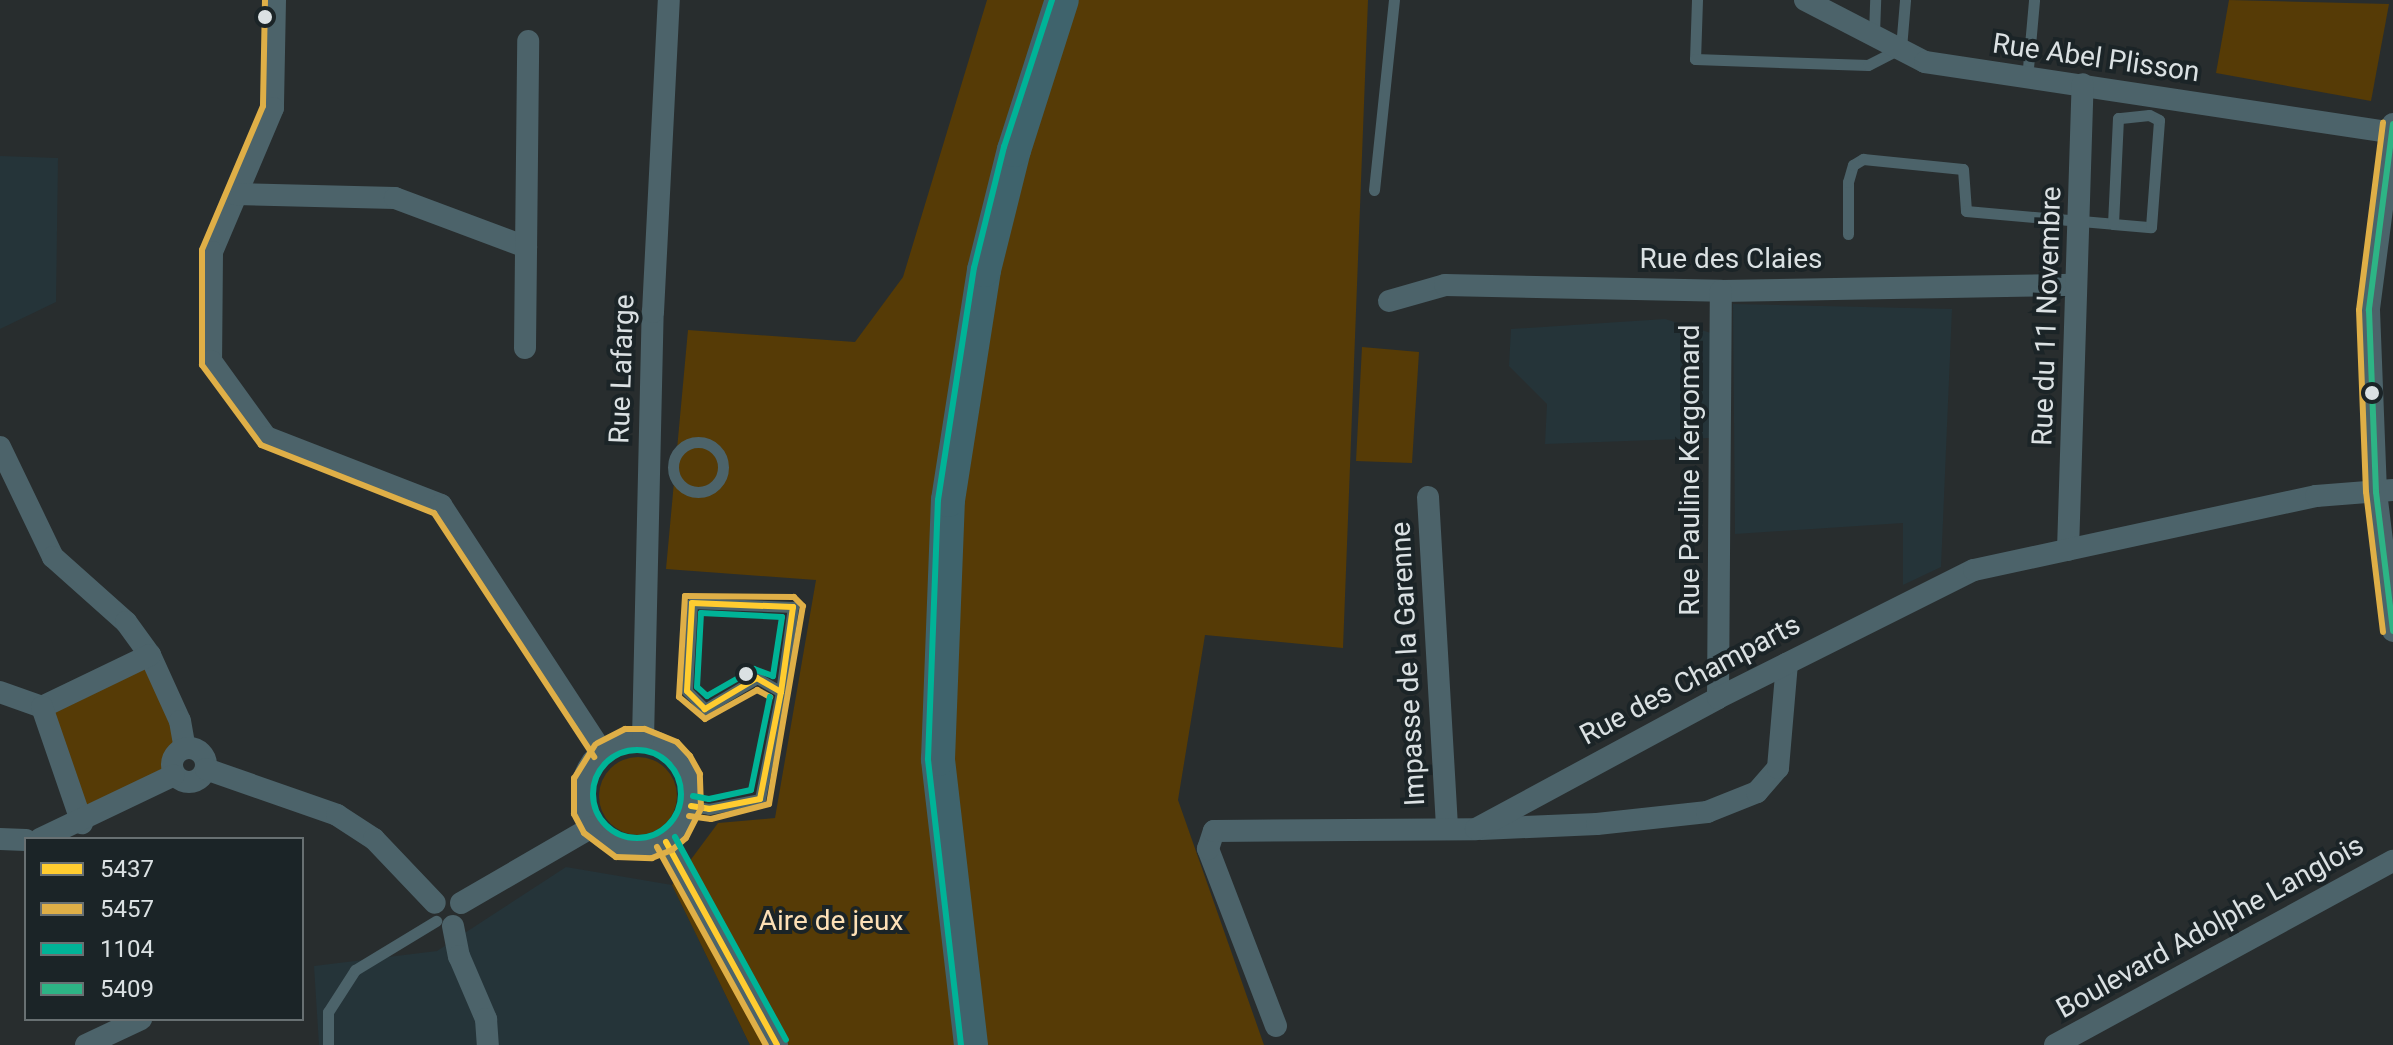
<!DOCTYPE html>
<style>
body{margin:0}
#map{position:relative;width:2393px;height:1045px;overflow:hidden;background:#282d2e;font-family:Roboto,sans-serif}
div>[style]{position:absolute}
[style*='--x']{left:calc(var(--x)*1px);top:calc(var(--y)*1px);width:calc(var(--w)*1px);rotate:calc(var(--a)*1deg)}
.built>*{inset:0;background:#253439}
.green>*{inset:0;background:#563b06}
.round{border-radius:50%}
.service>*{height:11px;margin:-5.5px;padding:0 5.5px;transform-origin:5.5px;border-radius:5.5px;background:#4c636a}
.service>.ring{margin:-5.5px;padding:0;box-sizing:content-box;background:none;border:11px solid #4c636a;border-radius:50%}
.minor>*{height:22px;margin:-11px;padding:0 11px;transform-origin:11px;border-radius:11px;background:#4c636a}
.minor>.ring{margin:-11px;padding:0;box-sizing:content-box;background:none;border:22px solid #4c636a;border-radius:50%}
.primary>*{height:34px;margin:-17px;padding:0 17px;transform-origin:17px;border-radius:17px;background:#3f636c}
.bus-1>*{height:6px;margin:-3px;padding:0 3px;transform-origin:3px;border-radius:3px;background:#ffcc30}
.bus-2>*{height:6px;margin:-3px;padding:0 3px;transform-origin:3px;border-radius:3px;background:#dfaf47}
.bus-3>*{height:6px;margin:-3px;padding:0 3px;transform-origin:3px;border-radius:3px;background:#00b397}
.bus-3>.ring{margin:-3px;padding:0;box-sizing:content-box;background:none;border:6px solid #00b397;border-radius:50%}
.bus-4>*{height:6px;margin:-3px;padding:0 3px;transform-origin:3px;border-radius:3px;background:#2db485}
.dots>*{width:22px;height:22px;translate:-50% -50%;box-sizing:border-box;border:4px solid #1b2427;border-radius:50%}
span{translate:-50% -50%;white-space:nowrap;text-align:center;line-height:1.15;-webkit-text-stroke:8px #1b2427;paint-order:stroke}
.street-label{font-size:28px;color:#dbe1e3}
.park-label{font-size:28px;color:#fde0b6}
.legend{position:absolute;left:24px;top:837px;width:280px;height:184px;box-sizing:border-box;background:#1b2427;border:2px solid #687072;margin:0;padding:10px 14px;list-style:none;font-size:24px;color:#dbe1e3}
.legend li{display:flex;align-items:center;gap:16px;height:40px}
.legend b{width:40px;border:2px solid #687072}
</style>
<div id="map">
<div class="built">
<i style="clip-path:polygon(0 156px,58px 158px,56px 302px,0 329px)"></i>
<i style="clip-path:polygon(1733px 304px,1952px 309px,1941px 567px,1903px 585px,1903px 523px,1735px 534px)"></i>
<i style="clip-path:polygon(1665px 319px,1711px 333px,1709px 438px,1545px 444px,1547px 404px,1509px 366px,1511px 329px)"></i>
<i style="clip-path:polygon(566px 867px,672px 885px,750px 1045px,319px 1045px,314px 966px,437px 951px)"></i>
</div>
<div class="green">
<i style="clip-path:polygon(987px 0,1368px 0,1343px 648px,1205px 635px,1178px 800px,1264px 1045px,750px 1045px,672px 885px,718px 823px,775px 818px,816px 580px,666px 569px,688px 330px,855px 342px,903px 277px)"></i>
<i style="clip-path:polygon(2229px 0,2389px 4px,2371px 101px,2216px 73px)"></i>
<i style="clip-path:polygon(1362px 347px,1419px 352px,1412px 463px,1356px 461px)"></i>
<i style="clip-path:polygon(150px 655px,180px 750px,172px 770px,85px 817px,42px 707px)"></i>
<i class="round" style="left:599px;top:757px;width:78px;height:78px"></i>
</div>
<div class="service">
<i style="--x:1697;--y:0;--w:59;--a:91.9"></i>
<i style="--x:1695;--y:59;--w:173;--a:2"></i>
<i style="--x:1868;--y:65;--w:37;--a:-27"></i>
<i style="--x:1901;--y:48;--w:48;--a:-85.2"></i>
<i style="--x:1874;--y:34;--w:34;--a:-88"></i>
<i style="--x:2027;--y:79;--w:79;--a:-84.9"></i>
<i style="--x:1374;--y:190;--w:191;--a:-84"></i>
<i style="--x:1848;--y:234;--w:52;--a:-90"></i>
<i style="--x:1848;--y:182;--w:18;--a:-74"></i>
<i style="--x:1853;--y:165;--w:12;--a:-31"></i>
<i style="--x:1863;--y:159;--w:100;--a:5.7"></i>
<i style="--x:1963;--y:169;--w:42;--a:85.9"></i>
<i style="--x:1966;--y:211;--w:115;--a:5"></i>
<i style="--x:2081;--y:221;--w:32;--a:5"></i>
<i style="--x:2113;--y:224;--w:38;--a:5"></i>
<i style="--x:2151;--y:227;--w:107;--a:-85.7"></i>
<i style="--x:2159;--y:120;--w:11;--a:-153"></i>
<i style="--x:2149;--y:115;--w:31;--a:174"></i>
<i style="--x:2118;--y:118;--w:106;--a:92.7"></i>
<i class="ring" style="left:673px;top:442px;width:39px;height:39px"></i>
<i style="--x:691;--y:806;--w:18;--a:9"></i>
<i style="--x:709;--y:809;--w:52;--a:-11.1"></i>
<i style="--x:760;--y:799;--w:109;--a:-78.9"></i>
<i style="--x:781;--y:692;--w:86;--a:-82"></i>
<i style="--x:793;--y:607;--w:101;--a:-177.7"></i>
<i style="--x:692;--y:603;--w:88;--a:93.3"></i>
<i style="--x:687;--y:691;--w:25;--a:45"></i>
<i style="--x:705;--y:709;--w:61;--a:-30.8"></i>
<i style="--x:757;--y:678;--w:28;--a:30"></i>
<i style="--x:328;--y:1045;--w:33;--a:-90"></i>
<i style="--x:328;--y:1012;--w:50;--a:-57.3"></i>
<i style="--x:355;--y:970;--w:95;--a:-31.2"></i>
</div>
<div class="minor">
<i style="--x:275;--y:0;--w:108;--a:91.1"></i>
<i style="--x:273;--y:108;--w:156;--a:113"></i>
<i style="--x:212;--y:252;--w:109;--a:90.5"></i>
<i style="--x:211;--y:361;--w:94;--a:54.1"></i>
<i style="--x:266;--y:437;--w:188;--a:21.2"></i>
<i style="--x:441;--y:505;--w:295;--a:56.9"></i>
<i style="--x:1805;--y:0;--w:135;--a:27.3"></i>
<i style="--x:1925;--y:62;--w:473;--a:8.6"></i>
<i style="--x:2393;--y:124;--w:188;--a:97.4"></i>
<i style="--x:2369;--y:310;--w:182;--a:87.8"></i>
<i style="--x:2376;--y:492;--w:140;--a:83"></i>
<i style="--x:235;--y:194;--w:160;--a:1.4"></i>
<i style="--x:395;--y:198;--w:140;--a:20.5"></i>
<i style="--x:1389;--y:301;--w:58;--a:-15.9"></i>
<i style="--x:1445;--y:285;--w:276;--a:1.2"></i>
<i style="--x:1721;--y:291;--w:355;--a:-1"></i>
<i style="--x:525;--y:348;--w:307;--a:-89.4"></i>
<i style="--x:0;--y:447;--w:122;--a:64.3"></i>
<i style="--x:53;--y:557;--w:98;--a:41.7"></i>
<i style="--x:126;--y:622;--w:41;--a:54"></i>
<i style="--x:150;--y:655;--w:72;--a:65.6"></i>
<i style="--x:180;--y:721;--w:27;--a:80"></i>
<i style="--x:1428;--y:497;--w:332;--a:86.7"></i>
<i style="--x:2068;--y:550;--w:466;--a:-88.2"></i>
<i style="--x:0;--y:692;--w:45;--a:19.7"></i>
<i style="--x:42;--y:707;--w:120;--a:-25.7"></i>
<i style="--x:1718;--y:698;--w:407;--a:-89.6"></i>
<i style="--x:42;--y:707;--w:123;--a:71"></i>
<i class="ring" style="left:582px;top:739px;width:88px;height:88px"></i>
<i style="--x:643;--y:739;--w:427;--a:-88.7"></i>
<i style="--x:653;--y:312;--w:312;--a:-87.1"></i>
<i class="ring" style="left:172px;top:748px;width:12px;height:12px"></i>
<i style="--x:206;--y:769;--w:139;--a:19.3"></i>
<i style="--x:337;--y:815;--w:44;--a:33"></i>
<i style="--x:374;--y:839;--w:88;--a:46.4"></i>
<i style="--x:1481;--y:829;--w:116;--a:-2.5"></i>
<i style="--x:1597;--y:824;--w:111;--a:-6.2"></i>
<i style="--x:1707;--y:812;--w:54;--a:-21.8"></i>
<i style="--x:1757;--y:792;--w:32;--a:-49"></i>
<i style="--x:1778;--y:768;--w:105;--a:-85.1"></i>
<i style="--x:0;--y:839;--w:26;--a:2"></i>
<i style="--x:40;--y:839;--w:148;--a:-25.5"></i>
<i style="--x:666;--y:842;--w:231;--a:61.3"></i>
<i style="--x:461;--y:903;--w:151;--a:-30.1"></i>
<i style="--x:453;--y:926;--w:31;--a:79"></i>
<i style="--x:459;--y:956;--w:69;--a:66.8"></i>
<i style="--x:486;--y:1019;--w:26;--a:86"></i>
<i style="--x:1276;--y:1026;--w:190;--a:-111"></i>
<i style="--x:1208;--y:849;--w:19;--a:-72"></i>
<i style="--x:1214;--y:831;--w:262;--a:-0.4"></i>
<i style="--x:1476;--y:829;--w:275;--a:-28.4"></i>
<i style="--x:1718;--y:698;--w:286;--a:-26.6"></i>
<i style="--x:1974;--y:570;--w:350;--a:-12.2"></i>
<i style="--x:2316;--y:496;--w:77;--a:-4.5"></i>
<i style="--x:86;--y:1045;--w:61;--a:-25.3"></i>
<i style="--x:2055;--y:1045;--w:385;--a:-28.6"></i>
</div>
<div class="primary">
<i style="--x:971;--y:1045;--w:288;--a:-96.6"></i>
<i style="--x:938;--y:759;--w:259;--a:-87.8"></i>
<i style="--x:948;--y:500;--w:233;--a:-81.1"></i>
<i style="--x:984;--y:270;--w:124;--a:-76"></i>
<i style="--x:1014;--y:150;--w:157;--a:-72.3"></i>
</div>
<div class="bus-1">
<i style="--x:692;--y:603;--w:101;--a:2.3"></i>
<i style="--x:793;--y:607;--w:86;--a:98"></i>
<i style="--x:781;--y:692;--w:28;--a:-150"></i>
<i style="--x:757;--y:678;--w:61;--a:149.2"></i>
<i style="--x:705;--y:709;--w:25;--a:-135"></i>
<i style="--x:687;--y:691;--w:88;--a:-86.7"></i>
<i style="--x:691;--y:806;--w:18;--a:9"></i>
<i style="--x:709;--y:809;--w:52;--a:-11.1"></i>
<i style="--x:760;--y:799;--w:109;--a:-78.9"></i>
<i style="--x:666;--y:842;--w:231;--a:61.3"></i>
</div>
<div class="bus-2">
<i style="--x:265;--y:0;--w:106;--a:91.1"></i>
<i style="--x:263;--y:106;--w:156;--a:113"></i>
<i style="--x:202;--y:250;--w:115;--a:90"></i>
<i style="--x:202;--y:365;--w:99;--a:53.6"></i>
<i style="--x:261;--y:445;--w:186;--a:21.5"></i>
<i style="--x:434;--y:513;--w:292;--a:56.7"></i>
<i style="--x:2383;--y:632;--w:141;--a:-96.9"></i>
<i style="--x:2366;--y:492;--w:182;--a:-92.2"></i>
<i style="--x:2359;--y:310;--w:189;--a:-82.7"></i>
<i style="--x:595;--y:745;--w:39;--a:122"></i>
<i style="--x:574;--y:778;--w:36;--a:90"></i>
<i style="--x:574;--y:814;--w:21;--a:62"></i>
<i style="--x:584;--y:833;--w:40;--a:37"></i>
<i style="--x:616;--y:857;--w:36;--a:2"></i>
<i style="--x:652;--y:858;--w:22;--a:-22"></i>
<i style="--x:672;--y:850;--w:18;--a:-41"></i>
<i style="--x:686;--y:838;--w:34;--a:-63"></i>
<i style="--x:701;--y:808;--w:34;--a:-92"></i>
<i style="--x:700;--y:774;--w:21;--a:-119"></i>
<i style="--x:690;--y:756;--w:19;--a:-133"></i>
<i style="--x:677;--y:742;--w:35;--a:-158"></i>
<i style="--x:644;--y:729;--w:19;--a:180"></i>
<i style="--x:625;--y:729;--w:31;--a:153"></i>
<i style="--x:689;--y:816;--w:22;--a:8"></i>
<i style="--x:711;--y:819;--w:60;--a:-14.5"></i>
<i style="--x:769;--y:804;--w:201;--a:-80.3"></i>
<i style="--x:803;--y:606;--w:13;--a:-135"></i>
<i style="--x:794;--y:597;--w:109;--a:-179.5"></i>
<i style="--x:685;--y:596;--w:101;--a:93.4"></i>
<i style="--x:679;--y:697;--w:34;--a:40"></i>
<i style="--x:705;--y:719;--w:60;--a:-29.1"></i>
<i style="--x:757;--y:690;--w:15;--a:28"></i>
<i style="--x:657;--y:847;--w:226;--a:61.2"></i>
</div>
<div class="bus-3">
<i style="--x:701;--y:613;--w:81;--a:2.8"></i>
<i style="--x:782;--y:617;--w:60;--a:98.7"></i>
<i style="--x:773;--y:676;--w:20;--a:-160"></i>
<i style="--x:754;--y:669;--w:54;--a:150.1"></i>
<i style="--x:707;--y:696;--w:13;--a:-138"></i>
<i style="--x:697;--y:687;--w:74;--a:-86.9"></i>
<i class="ring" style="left:593px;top:750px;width:82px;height:82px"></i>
<i style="--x:693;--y:796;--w:16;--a:11"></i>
<i style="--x:709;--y:799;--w:43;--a:-12.1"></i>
<i style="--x:751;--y:790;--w:95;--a:-78.5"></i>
<i style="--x:675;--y:837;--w:231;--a:61.3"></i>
<i style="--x:961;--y:1045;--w:288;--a:-96.6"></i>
<i style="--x:928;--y:759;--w:259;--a:-87.8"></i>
<i style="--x:938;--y:500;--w:235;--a:-81.2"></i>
<i style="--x:974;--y:268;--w:125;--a:-76.1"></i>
<i style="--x:1004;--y:147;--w:155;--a:-71.9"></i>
</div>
<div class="bus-4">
<i style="--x:2393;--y:124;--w:188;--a:97.4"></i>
<i style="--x:2369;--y:310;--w:182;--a:87.8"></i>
<i style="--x:2376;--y:492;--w:140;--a:83"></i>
</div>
<div class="dots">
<i style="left:265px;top:17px;background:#dbe1e3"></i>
<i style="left:2372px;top:393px;background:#dbe1e3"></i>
<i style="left:746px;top:674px;background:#dbe1e3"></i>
</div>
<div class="street-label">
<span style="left:2096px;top:58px;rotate:8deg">Rue Abel Plisson</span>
<span style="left:1731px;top:259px">Rue des Claies</span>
<span style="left:2047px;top:316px;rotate:-88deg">Rue du 11 Novembre</span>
<span style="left:622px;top:369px;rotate:-88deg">Rue Lafarge</span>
<span style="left:1690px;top:470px;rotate:-90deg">Rue Pauline Kergomard</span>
<span style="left:1408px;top:664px;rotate:-93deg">Impasse de la Garenne</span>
<span style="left:1690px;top:680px;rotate:-28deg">Rue des Champarts</span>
<span style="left:2210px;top:927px;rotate:-29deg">Boulevard Adolphe Langlois</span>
</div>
<div class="park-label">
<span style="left:831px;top:921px">Aire de jeux</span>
</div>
<ul class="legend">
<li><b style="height:10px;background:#ffcc30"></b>5437</li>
<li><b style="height:10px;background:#dfaf47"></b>5457</li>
<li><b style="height:10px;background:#00b397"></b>1104</li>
<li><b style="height:10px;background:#2db485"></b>5409</li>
</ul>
</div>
